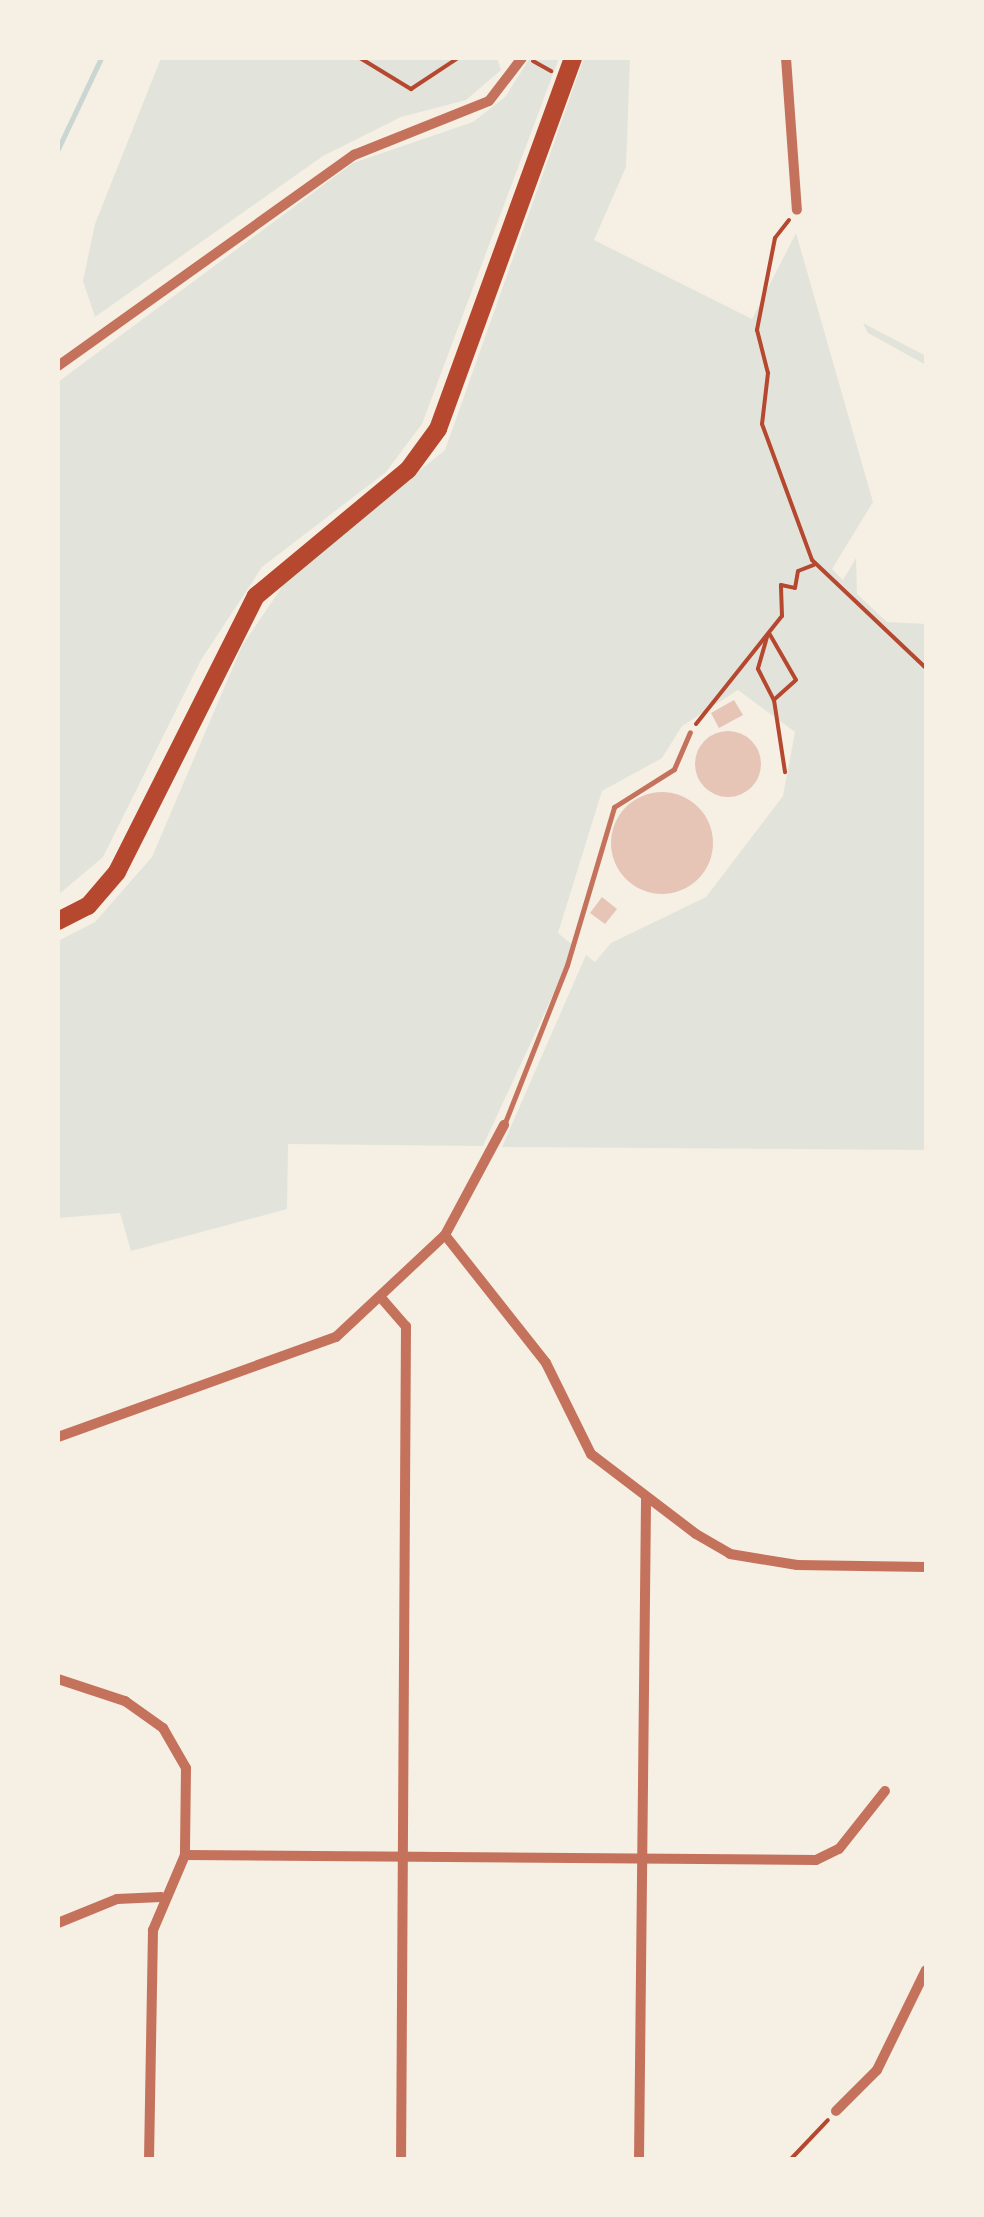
<!DOCTYPE html>
<style>
body{margin:0}
#map{position:relative;width:984px;height:2217px;overflow:hidden;background:#f6efe4;font-family:"Roboto Serif",serif}
div>[style]{position:absolute}
[style*='--x']{left:calc(var(--x)*1px);top:calc(var(--y)*1px);width:calc(var(--w)*1px);rotate:calc(var(--a)*1deg)}
.green>*{inset:0;background:#e2e4dc}
.stream>*{height:5px;margin:-2.5px;padding:0 2.5px;transform-origin:2.5px;border-radius:2.5px;background:#c9d6d2}
.building>*{inset:0;background:#e6c5b7}
.round{border-radius:50%}
.path>*{height:4px;margin:-2px;padding:0 2px;transform-origin:2px;border-radius:2px;background:#b5482f}
.service>*{height:5px;margin:-2.5px;padding:0 2.5px;transform-origin:2.5px;border-radius:2.5px;background:#c5725c}
.minor>*{height:10px;margin:-5px;padding:0 5px;transform-origin:5px;border-radius:5px;background:#c5725c}
.primary>*{height:18px;margin:-9px;padding:0 9px;transform-origin:9px;border-radius:9px;background:#b5482f}
span{translate:-50% -50%;white-space:nowrap;text-align:center;line-height:1.15;-webkit-text-stroke:8px #f6efe4;paint-order:stroke}
.frame{position:absolute;inset:0;border:60px solid #f6efe4;pointer-events:none}
</style>
<div id="map">
<div class="green">
<i style="clip-path:polygon(161px 58px,497px 58px,501px 70px,466px 100px,401px 117px,323px 156px,95px 317px,83px 281px,95px 224px)"></i>
<i style="clip-path:polygon(530px 58px,559px 58px,422px 424px,386px 472px,262px 567px,201px 660px,103px 857px,58px 895px,58px 382px,353px 163px,473px 122px,505px 97px)"></i>
<i style="clip-path:polygon(584px 58px,630px 58px,626px 167px,594px 240px,752px 319px,796px 233px,873px 502px,832px 569px,843px 580px,856px 558px,857px 594px,887px 622px,926px 624px,926px 1150px,502px 1147px,586px 955px,595px 962px,611px 943px,706px 897px,783px 796px,795px 732px,738px 690px,682px 726px,662px 758px,602px 791px,558px 933px,575px 947px,483px 1146px,288px 1144px,287px 1209px,131px 1251px,120px 1213px,58px 1218px,58px 941px,95px 922px,152px 857px,242px 646px,288px 578px,445px 450px)"></i>
<i style="clip-path:polygon(863px 323px,926px 356px,926px 365px,868px 333px)"></i>
</div>
<div class="stream">
<i style="--x:58;--y:149;--w:101;--a:-64.7"></i>
</div>
<div class="building">
<i style="clip-path:polygon(734px 700px,743px 715px,719px 728px,711px 713px)"></i>
<i class="round" style="left:695px;top:731px;width:66px;height:66px"></i>
<i class="round" style="left:611px;top:792px;width:102px;height:102px"></i>
<i style="clip-path:polygon(602px 897px,617px 909px,605px 924px,590px 913px)"></i>
</div>
<div class="path">
<i style="--x:360;--y:58;--w:60;--a:31.3"></i>
<i style="--x:411;--y:89;--w:56;--a:-33.4"></i>
<i style="--x:533;--y:61;--w:21;--a:29"></i>
<i style="--x:789;--y:220;--w:23;--a:128"></i>
<i style="--x:775;--y:238;--w:94;--a:101.1"></i>
<i style="--x:757;--y:330;--w:44;--a:75.7"></i>
<i style="--x:768;--y:373;--w:51;--a:96.7"></i>
<i style="--x:762;--y:424;--w:145;--a:69.8"></i>
<i style="--x:812;--y:560;--w:157;--a:43.5"></i>
<i style="--x:769;--y:633;--w:54;--a:60.1"></i>
<i style="--x:796;--y:680;--w:30;--a:138"></i>
<i style="--x:774;--y:700;--w:73;--a:81.3"></i>
<i style="--x:767;--y:637;--w:33;--a:106"></i>
<i style="--x:758;--y:669;--w:35;--a:63"></i>
<i style="--x:696;--y:724;--w:138;--a:-51.5"></i>
<i style="--x:782;--y:616;--w:31;--a:-92"></i>
<i style="--x:781;--y:585;--w:14;--a:12"></i>
<i style="--x:795;--y:588;--w:17;--a:-80"></i>
<i style="--x:798;--y:571;--w:17;--a:-21"></i>
<i style="--x:790;--y:2160;--w:55;--a:-46.5"></i>
</div>
<div class="service">
<i style="--x:504;--y:1125;--w:172;--a:-68.5"></i>
<i style="--x:567;--y:965;--w:165;--a:-73.4"></i>
<i style="--x:614;--y:807;--w:71;--a:-32.3"></i>
<i style="--x:674;--y:769;--w:40;--a:-66.6"></i>
</div>
<div class="minor">
<i style="--x:786;--y:58;--w:152;--a:85.9"></i>
<i style="--x:58;--y:366;--w:364;--a:-35.5"></i>
<i style="--x:354;--y:155;--w:145;--a:-21.8"></i>
<i style="--x:489;--y:101;--w:54;--a:-52.5"></i>
<i style="--x:445;--y:1235;--w:163;--a:51.7"></i>
<i style="--x:546;--y:1363;--w:102;--a:63.7"></i>
<i style="--x:591;--y:1454;--w:132;--a:37.3"></i>
<i style="--x:696;--y:1534;--w:39;--a:30"></i>
<i style="--x:730;--y:1554;--w:68;--a:9.3"></i>
<i style="--x:797;--y:1565;--w:129;--a:0.9"></i>
<i style="--x:383;--y:1300;--w:35;--a:49"></i>
<i style="--x:406;--y:1326;--w:834;--a:90.34"></i>
<i style="--x:58;--y:1437;--w:295;--a:-19.8"></i>
<i style="--x:336;--y:1337;--w:149;--a:-43.1"></i>
<i style="--x:445;--y:1235;--w:125;--a:-61.8"></i>
<i style="--x:58;--y:1679;--w:71;--a:18.2"></i>
<i style="--x:125;--y:1701;--w:47;--a:35.4"></i>
<i style="--x:163;--y:1728;--w:46;--a:60.1"></i>
<i style="--x:186;--y:1768;--w:87;--a:90.7"></i>
<i style="--x:185;--y:1855;--w:82;--a:113.1"></i>
<i style="--x:153;--y:1930;--w:230;--a:91"></i>
<i style="--x:185;--y:1855;--w:631;--a:0.45"></i>
<i style="--x:816;--y:1860;--w:25;--a:-26"></i>
<i style="--x:839;--y:1849;--w:74;--a:-51.6"></i>
<i style="--x:58;--y:1923;--w:64;--a:-22.1"></i>
<i style="--x:117;--y:1899;--w:44;--a:-2.6"></i>
<i style="--x:836;--y:2111;--w:58;--a:-45"></i>
<i style="--x:877;--y:2070;--w:111;--a:-63.9"></i>
<i style="--x:639;--y:2160;--w:662;--a:-89.39"></i>
</div>
<div class="primary">
<i style="--x:58;--y:921;--w:34;--a:-27"></i>
<i style="--x:88;--y:906;--w:45;--a:-49.5"></i>
<i style="--x:117;--y:872;--w:309;--a:-63.3"></i>
<i style="--x:256;--y:596;--w:197;--a:-39.7"></i>
<i style="--x:408;--y:470;--w:51;--a:-53.8"></i>
<i style="--x:438;--y:429;--w:395;--a:-70"></i>
</div>
<div class="frame"></div>
</div>
